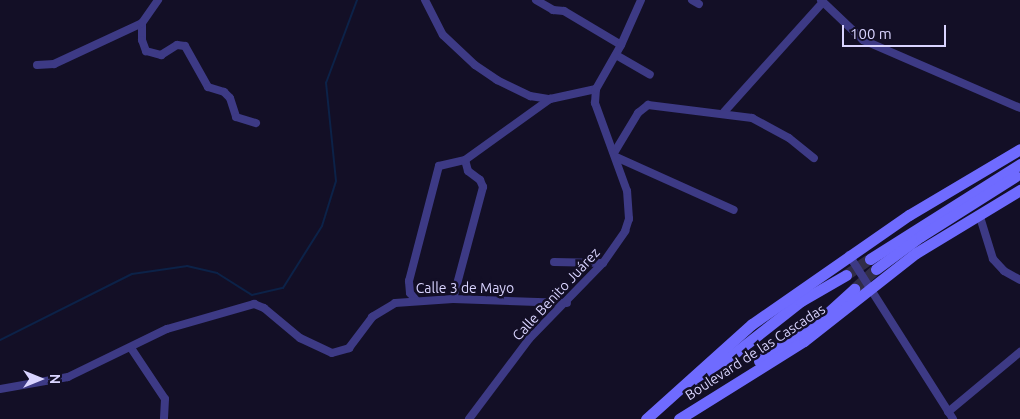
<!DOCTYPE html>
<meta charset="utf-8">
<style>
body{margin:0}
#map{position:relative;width:1020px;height:419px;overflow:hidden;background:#130f26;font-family:Ubuntu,sans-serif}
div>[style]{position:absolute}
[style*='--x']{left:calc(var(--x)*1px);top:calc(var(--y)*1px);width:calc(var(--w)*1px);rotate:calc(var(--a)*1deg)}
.stream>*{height:2px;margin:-1px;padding:0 1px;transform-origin:1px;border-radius:1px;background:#0c2248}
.secondary-tunnel>*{height:11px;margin-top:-5.5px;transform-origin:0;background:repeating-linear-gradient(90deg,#312d47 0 11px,transparent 0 16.5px)}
.street>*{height:8px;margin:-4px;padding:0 4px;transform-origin:4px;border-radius:4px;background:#3d3a85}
.secondary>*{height:11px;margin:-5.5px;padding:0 5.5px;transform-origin:5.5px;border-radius:5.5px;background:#6f6bff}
span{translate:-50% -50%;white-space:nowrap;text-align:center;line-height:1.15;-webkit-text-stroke:5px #130f26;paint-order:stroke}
.street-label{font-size:14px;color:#d9d4ff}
.north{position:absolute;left:15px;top:354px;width:50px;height:50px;-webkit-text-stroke:4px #130f26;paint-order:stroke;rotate:90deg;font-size:14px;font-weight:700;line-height:20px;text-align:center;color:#d9d4ff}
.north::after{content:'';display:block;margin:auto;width:18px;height:22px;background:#d9d4ff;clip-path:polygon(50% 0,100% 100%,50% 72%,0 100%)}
.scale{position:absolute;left:842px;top:25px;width:104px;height:22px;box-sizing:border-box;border:2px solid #d9d4ff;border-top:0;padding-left:6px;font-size:15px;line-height:18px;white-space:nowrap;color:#d9d4ff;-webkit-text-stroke:4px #130f26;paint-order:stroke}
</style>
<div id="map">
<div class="stream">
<i style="--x:0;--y:340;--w:148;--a:-26.6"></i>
<i style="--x:132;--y:274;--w:56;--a:-8.3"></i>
<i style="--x:187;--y:266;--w:31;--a:13"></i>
<i style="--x:217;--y:273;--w:41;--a:32.2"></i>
<i style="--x:252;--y:295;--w:32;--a:-13"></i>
<i style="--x:283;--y:288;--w:73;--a:-57.8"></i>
<i style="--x:322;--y:226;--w:47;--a:-72.7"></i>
<i style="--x:336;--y:181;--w:99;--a:-95.8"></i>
<i style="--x:326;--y:83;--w:89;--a:-69.5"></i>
</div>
<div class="secondary-tunnel">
<i style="--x:846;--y:275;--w:29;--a:-34"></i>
<i style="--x:854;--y:289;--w:30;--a:-42"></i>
</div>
<div class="street">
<i style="--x:425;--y:0;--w:39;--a:63"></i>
<i style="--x:443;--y:35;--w:44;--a:43.2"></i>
<i style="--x:475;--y:65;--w:27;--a:34"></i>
<i style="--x:497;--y:80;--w:37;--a:26"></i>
<i style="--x:530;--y:96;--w:20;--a:9"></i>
<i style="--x:550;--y:99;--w:47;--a:-12.3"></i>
<i style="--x:536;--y:0;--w:20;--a:30"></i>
<i style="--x:553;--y:10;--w:11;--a:5"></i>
<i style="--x:564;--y:11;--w:66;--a:30.8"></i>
<i style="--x:692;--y:0;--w:8;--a:30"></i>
<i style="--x:821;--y:0;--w:58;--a:43.6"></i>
<i style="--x:863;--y:40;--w:171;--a:23.4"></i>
<i style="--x:142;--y:23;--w:17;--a:90"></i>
<i style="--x:142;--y:40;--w:12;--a:70"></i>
<i style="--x:146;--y:51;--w:16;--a:15"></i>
<i style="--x:161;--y:55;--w:19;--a:-32"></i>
<i style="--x:177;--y:45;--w:8;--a:7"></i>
<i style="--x:185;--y:46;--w:47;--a:60.7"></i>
<i style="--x:208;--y:87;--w:17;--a:17"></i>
<i style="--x:224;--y:92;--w:8;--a:45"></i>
<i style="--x:230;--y:98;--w:20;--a:72"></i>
<i style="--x:236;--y:117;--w:21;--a:17"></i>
<i style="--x:616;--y:55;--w:39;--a:30"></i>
<i style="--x:37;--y:65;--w:17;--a:-3"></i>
<i style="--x:54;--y:64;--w:97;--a:-25"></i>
<i style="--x:142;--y:23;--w:28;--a:-55"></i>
<i style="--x:724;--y:112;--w:148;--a:-48"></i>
<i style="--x:614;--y:153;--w:47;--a:-59"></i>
<i style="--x:638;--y:113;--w:13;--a:-39"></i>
<i style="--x:648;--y:105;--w:105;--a:7.1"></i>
<i style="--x:752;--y:118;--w:42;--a:28.4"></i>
<i style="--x:789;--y:138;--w:32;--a:39"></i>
<i style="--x:616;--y:157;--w:129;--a:24.2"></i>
<i style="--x:980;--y:217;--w:44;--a:72.8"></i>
<i style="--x:993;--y:259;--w:16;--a:47"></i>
<i style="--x:1004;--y:271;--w:18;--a:29"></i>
<i style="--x:849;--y:255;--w:194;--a:57.6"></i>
<i style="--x:554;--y:262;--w:49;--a:1.2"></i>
<i style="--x:453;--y:299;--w:116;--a:-75"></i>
<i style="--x:483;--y:187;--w:8;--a:-113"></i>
<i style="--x:480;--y:180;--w:15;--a:-143"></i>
<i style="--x:468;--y:171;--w:11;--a:-105"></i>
<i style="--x:416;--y:300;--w:9;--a:-131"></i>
<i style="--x:410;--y:293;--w:12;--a:-95"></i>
<i style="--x:409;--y:281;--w:119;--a:-75.4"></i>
<i style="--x:439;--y:166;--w:27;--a:-13"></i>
<i style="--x:465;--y:160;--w:105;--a:-35.7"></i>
<i style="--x:131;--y:348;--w:61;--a:56.3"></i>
<i style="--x:165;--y:399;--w:20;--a:93"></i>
<i style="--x:0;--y:389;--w:69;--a:-10"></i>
<i style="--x:68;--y:377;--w:110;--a:-25.9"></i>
<i style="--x:167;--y:329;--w:91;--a:-16"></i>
<i style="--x:254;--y:304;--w:11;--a:22"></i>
<i style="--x:264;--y:308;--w:47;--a:39.8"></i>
<i style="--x:300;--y:338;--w:35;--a:25"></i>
<i style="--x:332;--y:353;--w:18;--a:-16"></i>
<i style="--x:349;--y:348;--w:39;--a:-53"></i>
<i style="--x:372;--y:317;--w:27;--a:-31"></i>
<i style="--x:395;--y:303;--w:58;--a:-3.9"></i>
<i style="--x:453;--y:299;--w:114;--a:2"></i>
<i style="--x:948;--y:412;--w:94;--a:-39.8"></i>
<i style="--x:469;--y:419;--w:100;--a:-53.1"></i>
<i style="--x:529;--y:339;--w:106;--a:-45.8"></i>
<i style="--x:603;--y:263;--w:39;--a:-55"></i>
<i style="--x:625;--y:231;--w:13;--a:-72"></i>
<i style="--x:629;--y:219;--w:28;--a:-94"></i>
<i style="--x:627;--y:191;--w:94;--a:-110"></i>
<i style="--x:595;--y:103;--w:14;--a:-86"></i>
<i style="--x:596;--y:89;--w:51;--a:-60.4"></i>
<i style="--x:621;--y:45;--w:49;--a:-66"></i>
</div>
<div class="secondary">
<i style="--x:870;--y:259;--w:178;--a:-32.3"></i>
<i style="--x:876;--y:269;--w:56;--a:-36.3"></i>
<i style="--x:921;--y:236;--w:112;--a:-32.3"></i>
<i style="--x:759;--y:361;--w:75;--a:-34.1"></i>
<i style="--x:821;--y:319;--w:45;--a:-42.3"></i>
<i style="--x:699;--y:381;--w:130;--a:-38.1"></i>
<i style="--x:801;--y:301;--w:52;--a:-30"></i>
<i style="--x:646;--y:419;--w:142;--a:-41.9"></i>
<i style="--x:752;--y:324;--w:191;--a:-34.8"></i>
<i style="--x:909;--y:215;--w:129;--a:-30.7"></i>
<i style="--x:679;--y:419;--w:147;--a:-32"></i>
<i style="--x:804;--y:341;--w:142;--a:-38.2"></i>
<i style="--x:916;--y:253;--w:122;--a:-31.2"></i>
</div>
<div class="street-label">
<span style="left:465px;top:288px">Calle 3 de Mayo</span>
<span style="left:556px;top:294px;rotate:-47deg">Calle Benito Juárez</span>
<span style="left:755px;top:352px;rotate:-33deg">Boulevard de las Cascadas</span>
</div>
<div class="north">N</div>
<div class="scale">100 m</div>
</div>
